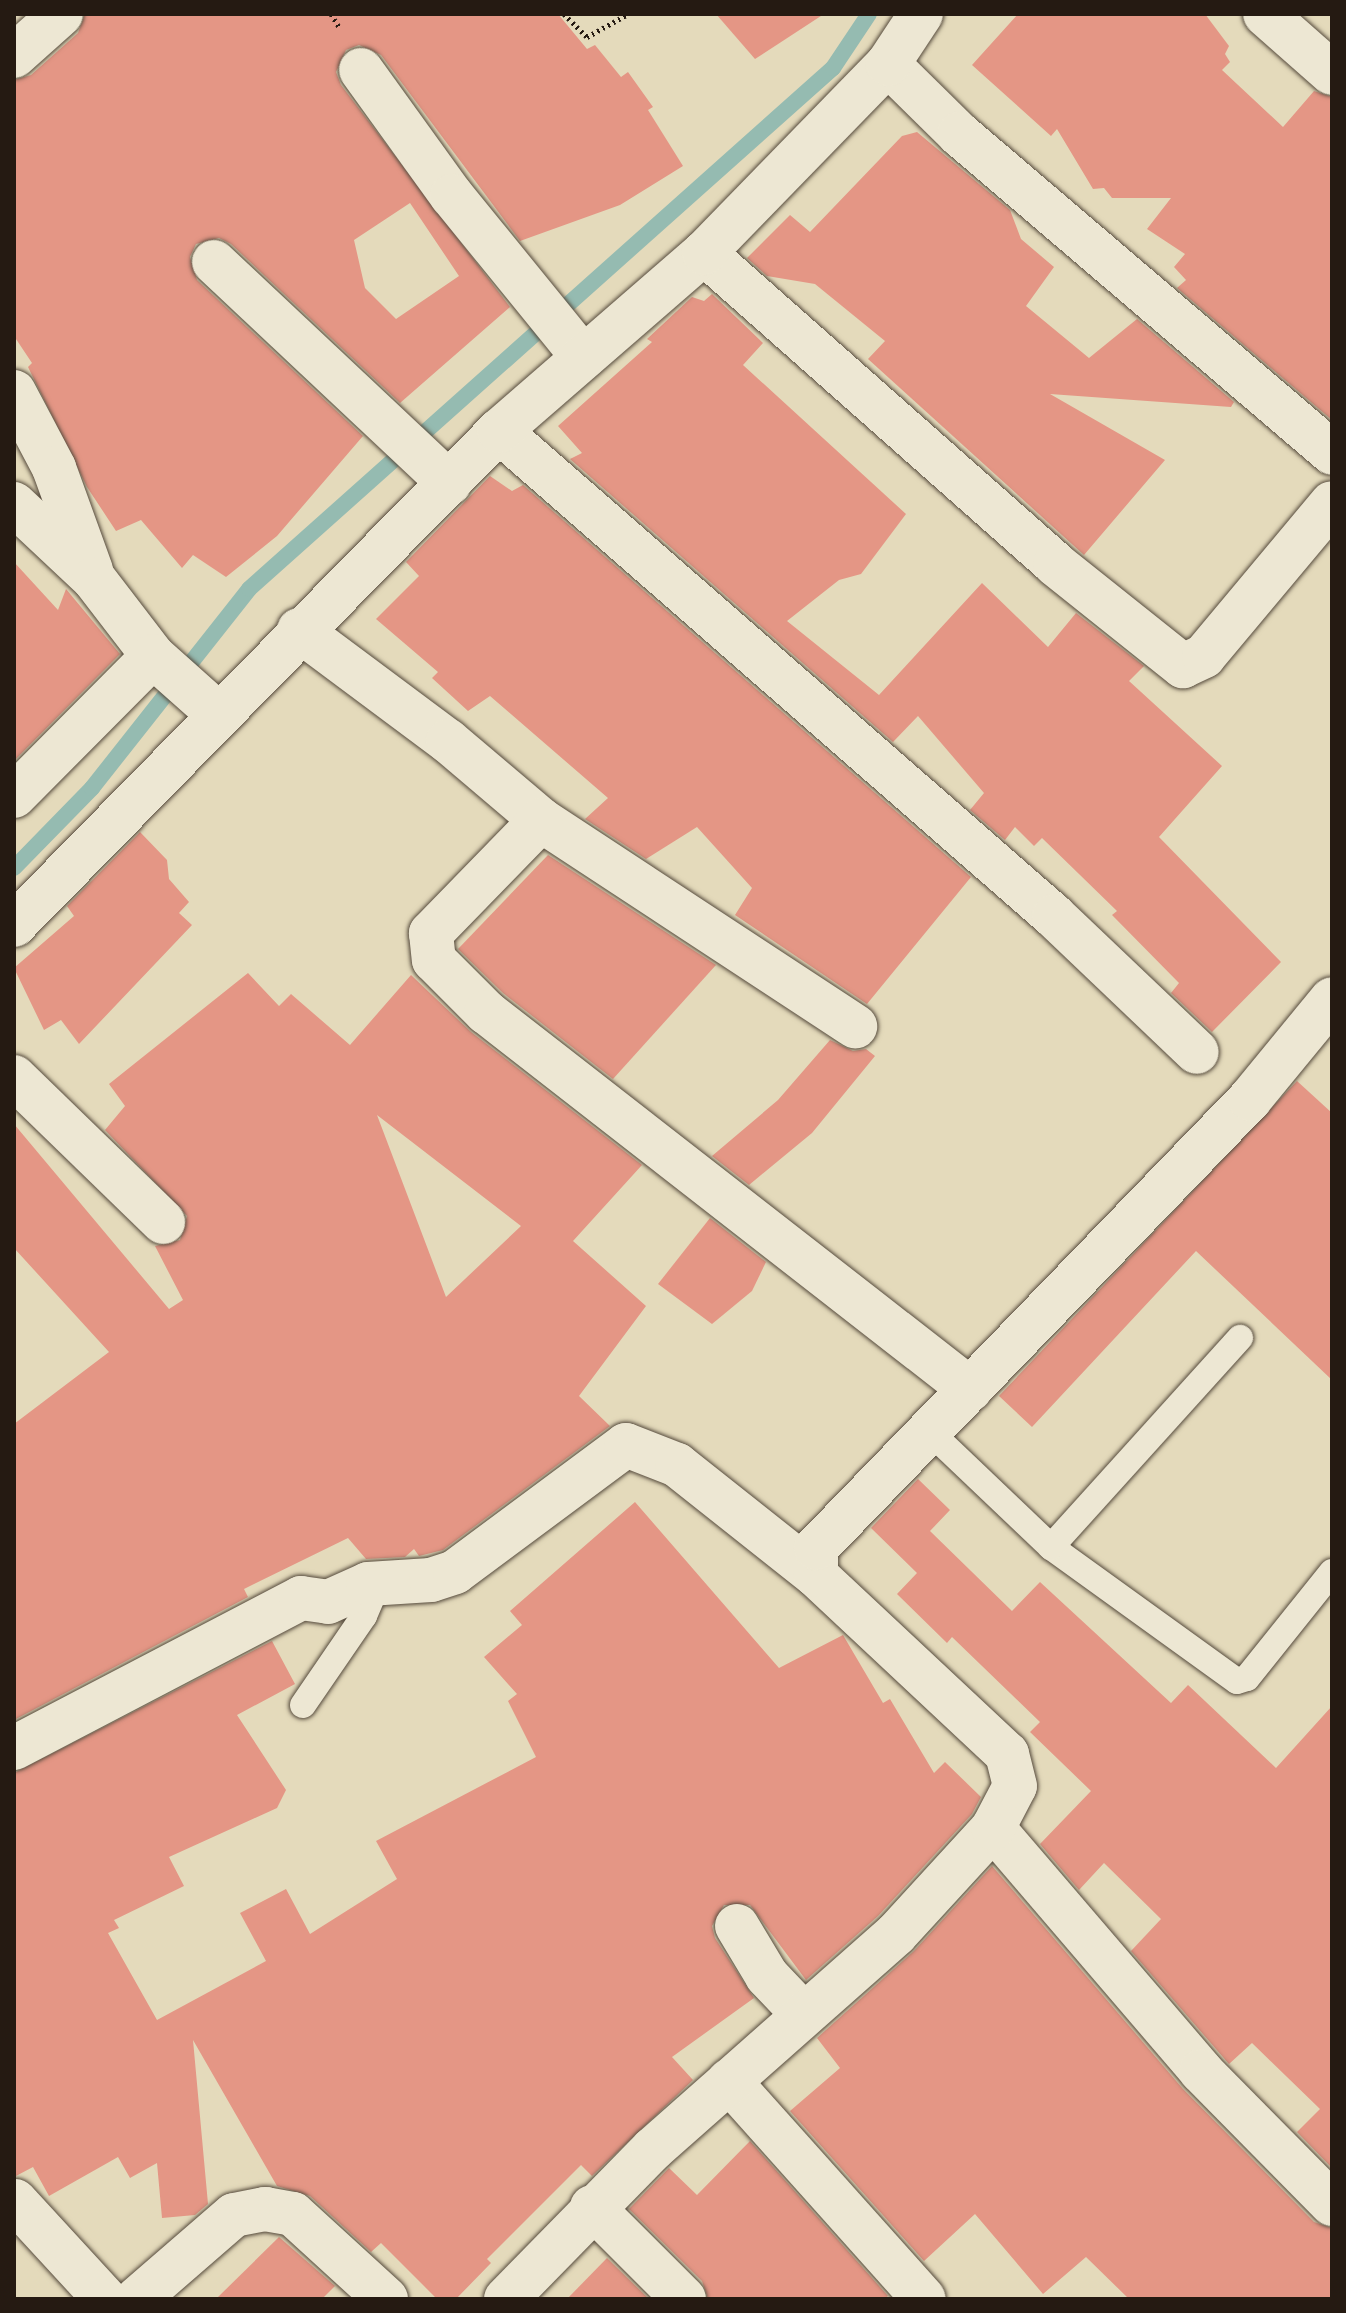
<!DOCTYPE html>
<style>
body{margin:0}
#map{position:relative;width:1346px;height:2313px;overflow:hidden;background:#e4dabb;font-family:"IM FELL French Canon",serif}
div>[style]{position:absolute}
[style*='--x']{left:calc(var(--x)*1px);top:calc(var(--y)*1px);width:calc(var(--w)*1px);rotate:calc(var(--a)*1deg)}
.stream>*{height:16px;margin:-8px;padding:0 8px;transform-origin:8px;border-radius:8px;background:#95bbb1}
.building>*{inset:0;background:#e49685}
.path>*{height:5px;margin-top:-2.5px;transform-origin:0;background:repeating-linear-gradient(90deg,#251a12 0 2px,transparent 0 6px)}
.roads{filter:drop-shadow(0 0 2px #554a3c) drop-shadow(0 0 2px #554a3c)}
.service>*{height:26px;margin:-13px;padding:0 13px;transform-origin:13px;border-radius:13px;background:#ede7d3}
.minor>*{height:44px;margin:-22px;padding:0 22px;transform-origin:22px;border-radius:22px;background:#ede7d3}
span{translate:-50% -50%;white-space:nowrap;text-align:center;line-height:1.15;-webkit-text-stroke:6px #ede7d3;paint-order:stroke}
.frame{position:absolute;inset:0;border:16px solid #251a12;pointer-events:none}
</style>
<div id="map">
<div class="stream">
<i style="--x:14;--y:868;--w:112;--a:-45.7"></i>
<i style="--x:92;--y:788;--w:253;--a:-51.7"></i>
<i style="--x:249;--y:589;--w:783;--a:-41.74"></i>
<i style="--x:833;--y:68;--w:65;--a:-56.3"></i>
</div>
<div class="building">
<i style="clip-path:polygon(evenodd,85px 14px,558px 14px,587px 49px,595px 45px,621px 77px,628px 72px,653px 107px,648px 110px,683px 166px,620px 205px,520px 241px,381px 55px,359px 45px,346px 50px,336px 72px,341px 85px,510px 307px,400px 403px,231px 244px,219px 238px,196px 244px,190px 257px,197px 280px,363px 436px,277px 536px,226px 577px,193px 555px,182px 568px,141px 520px,116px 531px,87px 487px,28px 367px,32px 363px,14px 336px,14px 80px,31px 75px,78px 33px,85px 14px,410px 203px,459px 276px,396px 319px,365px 288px,354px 240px,410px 203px)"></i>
<i style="clip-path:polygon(716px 14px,824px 14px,755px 59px)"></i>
<i style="clip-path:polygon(1018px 14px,1205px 14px,1229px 46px,1225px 54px,1230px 62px,1222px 70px,1283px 127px,1314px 91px,1332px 97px,1332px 420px,1177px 288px,1186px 280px,1174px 267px,1185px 254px,1147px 229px,1171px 198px,1112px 198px,1104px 188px,1093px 189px,1057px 129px,1051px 136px,972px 65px)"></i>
<i style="clip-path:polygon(917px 132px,1010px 210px,1021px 239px,1054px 267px,1026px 306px,1089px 358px,1137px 319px,1234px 402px,1231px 407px,1050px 394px,1165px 460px,1084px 555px,868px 359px,885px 341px,815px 284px,767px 276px,747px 258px,790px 215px,810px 232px,902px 136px)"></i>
<i style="clip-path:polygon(712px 294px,763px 343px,743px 365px,906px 514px,861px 574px,839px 580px,787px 621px,879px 695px,982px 583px,1048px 647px,1076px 613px,1144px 666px,1129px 681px,1222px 766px,1159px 837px,1281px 962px,1212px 1032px,1171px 993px,1179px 983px,1112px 915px,1117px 911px,1042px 838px,1034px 846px,1015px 827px,1005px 840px,970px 810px,984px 793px,918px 716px,893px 742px,570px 459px,582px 453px,558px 426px,652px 342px,647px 339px,692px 297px,704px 301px)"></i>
<i style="clip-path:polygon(490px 476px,512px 491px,523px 485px,971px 877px,867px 1004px,735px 915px,752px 888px,697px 827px,646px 859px,585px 819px,608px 798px,490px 696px,468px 711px,432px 678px,438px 672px,376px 619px,419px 576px,406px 562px)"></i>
<i style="clip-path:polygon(14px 562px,58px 610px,66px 589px,120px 654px,14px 761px)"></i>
<i style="clip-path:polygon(140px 832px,167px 860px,169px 879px,189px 902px,179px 913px,192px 925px,79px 1044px,61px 1020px,44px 1030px,14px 968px,74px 916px,67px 906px)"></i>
<i style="clip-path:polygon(548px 855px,716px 965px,613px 1079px,503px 993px,458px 949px)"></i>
<i style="clip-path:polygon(evenodd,248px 973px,279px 1006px,291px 994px,350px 1045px,411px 975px,471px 1032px,642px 1165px,573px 1241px,646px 1306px,579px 1396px,610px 1426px,443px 1550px,419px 1556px,414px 1549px,405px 1557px,366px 1559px,348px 1538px,244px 1589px,248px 1597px,14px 1720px,14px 1424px,109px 1352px,14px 1248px,14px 1124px,169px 1309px,183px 1300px,155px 1246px,180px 1240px,187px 1216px,105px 1130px,125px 1106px,109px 1084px,248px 973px,377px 1115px,521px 1226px,446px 1297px,377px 1115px)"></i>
<i style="clip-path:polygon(830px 1040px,853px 1051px,866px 1049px,875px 1056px,812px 1133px,749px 1185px,712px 1156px,778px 1100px)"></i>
<i style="clip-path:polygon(1297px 1081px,1332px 1113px,1332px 1380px,1196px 1251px,1032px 1427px,999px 1396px)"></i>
<i style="clip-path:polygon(710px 1218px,766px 1262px,752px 1291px,712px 1324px,658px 1284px)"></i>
<i style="clip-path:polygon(918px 1479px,950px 1510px,930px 1531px,1012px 1611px,1040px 1582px,1171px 1703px,1188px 1685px,1276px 1768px,1332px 1706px,1332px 2168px,1297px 2132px,1320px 2109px,1252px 2043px,1229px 2064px,1131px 1951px,1161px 1919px,1104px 1863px,1079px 1890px,1040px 1844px,1091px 1791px,1030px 1732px,1040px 1722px,952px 1637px,947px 1643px,897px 1594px,917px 1573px,871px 1528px)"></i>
<i style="clip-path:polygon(635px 1502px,779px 1668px,843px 1635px,883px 1703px,890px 1699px,934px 1773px,945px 1762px,981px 1797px,972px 1814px,878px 1916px,806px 1980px,750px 1905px,724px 1905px,712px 1926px,715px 1938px,754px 1998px,672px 2057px,693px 2080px,592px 2176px,581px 2165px,487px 2259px,491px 2263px,456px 2299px,437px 2299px,381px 2243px,371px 2252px,310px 2196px,277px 2186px,193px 2040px,208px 2204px,195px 2215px,162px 2218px,157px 2163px,130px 2178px,118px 2157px,49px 2196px,33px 2167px,14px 2177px,14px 1773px,272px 1641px,295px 1684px,237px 1715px,286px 1790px,277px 1808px,169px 1857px,184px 1886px,114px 1920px,119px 1928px,108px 1933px,157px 2020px,266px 1961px,240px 1913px,286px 1889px,310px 1934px,397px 1879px,376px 1841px,536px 1757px,508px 1701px,517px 1694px,484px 1657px,522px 1625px,510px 1611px)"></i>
<i style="clip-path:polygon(992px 1866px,1183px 2089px,1314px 2222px,1332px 2228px,1332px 2299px,1129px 2299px,1086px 2257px,1043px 2294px,975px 2214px,924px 2261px,790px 2111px,840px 2068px,817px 2038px,914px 1951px)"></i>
<i style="clip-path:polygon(750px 2141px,888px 2296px,884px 2299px,708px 2299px,702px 2281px,629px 2209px,669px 2168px,697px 2195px)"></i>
<i style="clip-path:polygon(279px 2237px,335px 2286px,322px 2299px,216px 2299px)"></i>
<i style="clip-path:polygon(607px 2258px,649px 2299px,567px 2299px)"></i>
</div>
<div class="path">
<i style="--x:331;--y:14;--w:15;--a:58"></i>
<i style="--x:564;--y:14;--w:33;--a:45"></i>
<i style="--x:587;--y:37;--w:47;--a:-29.3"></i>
</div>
<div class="roads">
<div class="service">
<i style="--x:928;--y:1430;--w:170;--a:43.6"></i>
<i style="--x:1051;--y:1547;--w:229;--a:35.8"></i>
<i style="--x:1237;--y:1681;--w:10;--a:-17"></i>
<i style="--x:1247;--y:1678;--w:136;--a:-51.3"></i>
<i style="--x:1051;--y:1547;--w:282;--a:-47.9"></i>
<i style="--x:303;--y:1705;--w:108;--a:-55.6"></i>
<i style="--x:364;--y:1616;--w:36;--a:-67"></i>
</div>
<div class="minor">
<i style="--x:1265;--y:14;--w:89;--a:41.4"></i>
<i style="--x:14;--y:56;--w:63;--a:-41.8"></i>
<i style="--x:888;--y:64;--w:100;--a:44.6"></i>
<i style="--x:959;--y:134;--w:491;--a:40.5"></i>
<i style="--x:361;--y:70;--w:155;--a:54.2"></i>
<i style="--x:452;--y:196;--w:208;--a:50.9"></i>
<i style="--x:704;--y:253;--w:469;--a:41.5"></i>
<i style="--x:1055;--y:564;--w:164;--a:38.6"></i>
<i style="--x:1183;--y:666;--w:23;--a:-25"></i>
<i style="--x:1204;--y:656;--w:199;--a:-50.1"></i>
<i style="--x:214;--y:262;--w:323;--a:43.2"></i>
<i style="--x:14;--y:392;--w:86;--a:62.2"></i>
<i style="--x:54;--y:468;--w:109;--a:70.1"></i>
<i style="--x:499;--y:431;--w:737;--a:41.15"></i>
<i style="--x:1054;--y:916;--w:197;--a:43.6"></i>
<i style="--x:14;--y:504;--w:110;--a:43.2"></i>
<i style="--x:94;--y:579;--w:97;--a:52.5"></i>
<i style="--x:153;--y:656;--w:87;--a:41.7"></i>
<i style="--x:299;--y:630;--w:186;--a:36.7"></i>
<i style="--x:448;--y:741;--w:122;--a:40.3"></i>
<i style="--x:541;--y:820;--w:376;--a:33.3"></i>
<i style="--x:14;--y:796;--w:197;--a:-45.2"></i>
<i style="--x:541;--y:820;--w:158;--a:134.2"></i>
<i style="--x:431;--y:933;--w:27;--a:84"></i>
<i style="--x:434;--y:960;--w:74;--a:45"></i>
<i style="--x:486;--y:1012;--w:614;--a:37.92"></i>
<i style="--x:14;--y:925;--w:692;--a:-45.53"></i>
<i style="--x:499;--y:431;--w:271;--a:-41"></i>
<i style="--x:704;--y:253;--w:264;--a:-45.8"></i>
<i style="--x:888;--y:64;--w:60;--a:-56.6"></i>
<i style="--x:14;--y:1077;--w:208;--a:44.2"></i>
<i style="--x:14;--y:1748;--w:324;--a:-27.6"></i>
<i style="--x:301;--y:1598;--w:27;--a:8"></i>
<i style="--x:328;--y:1602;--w:44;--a:-24.2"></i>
<i style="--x:368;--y:1584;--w:63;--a:-3.6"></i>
<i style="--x:431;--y:1580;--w:25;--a:-18"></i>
<i style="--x:455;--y:1572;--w:213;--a:-36.6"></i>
<i style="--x:626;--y:1445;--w:55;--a:21.4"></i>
<i style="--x:677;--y:1465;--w:177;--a:38.4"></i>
<i style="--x:993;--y:1828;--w:320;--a:49.4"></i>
<i style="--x:1201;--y:2071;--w:187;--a:45.4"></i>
<i style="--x:737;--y:1926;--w:58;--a:59"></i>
<i style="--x:767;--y:1976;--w:52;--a:46.5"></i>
<i style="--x:729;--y:2081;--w:292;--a:48.2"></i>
<i style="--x:15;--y:2201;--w:133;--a:47.4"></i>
<i style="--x:592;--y:2207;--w:130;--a:45"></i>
<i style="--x:137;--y:2299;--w:128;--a:-40.9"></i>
<i style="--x:234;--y:2215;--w:32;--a:-11"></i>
<i style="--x:265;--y:2209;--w:28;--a:10"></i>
<i style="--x:293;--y:2214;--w:126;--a:42.4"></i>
<i style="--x:506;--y:2299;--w:210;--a:-45.6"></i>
<i style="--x:653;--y:2149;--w:324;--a:-41.5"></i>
<i style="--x:896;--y:1934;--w:144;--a:-47.5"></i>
<i style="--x:993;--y:1828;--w:47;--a:-62.4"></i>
<i style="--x:1015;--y:1786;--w:33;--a:-104"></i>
<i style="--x:1007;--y:1754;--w:262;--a:-136.9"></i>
<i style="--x:816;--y:1575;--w:27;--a:-90"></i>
<i style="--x:816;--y:1548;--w:624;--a:-45.97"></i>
<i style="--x:1250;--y:1099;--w:129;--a:-50.6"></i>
</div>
</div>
<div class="frame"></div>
</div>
